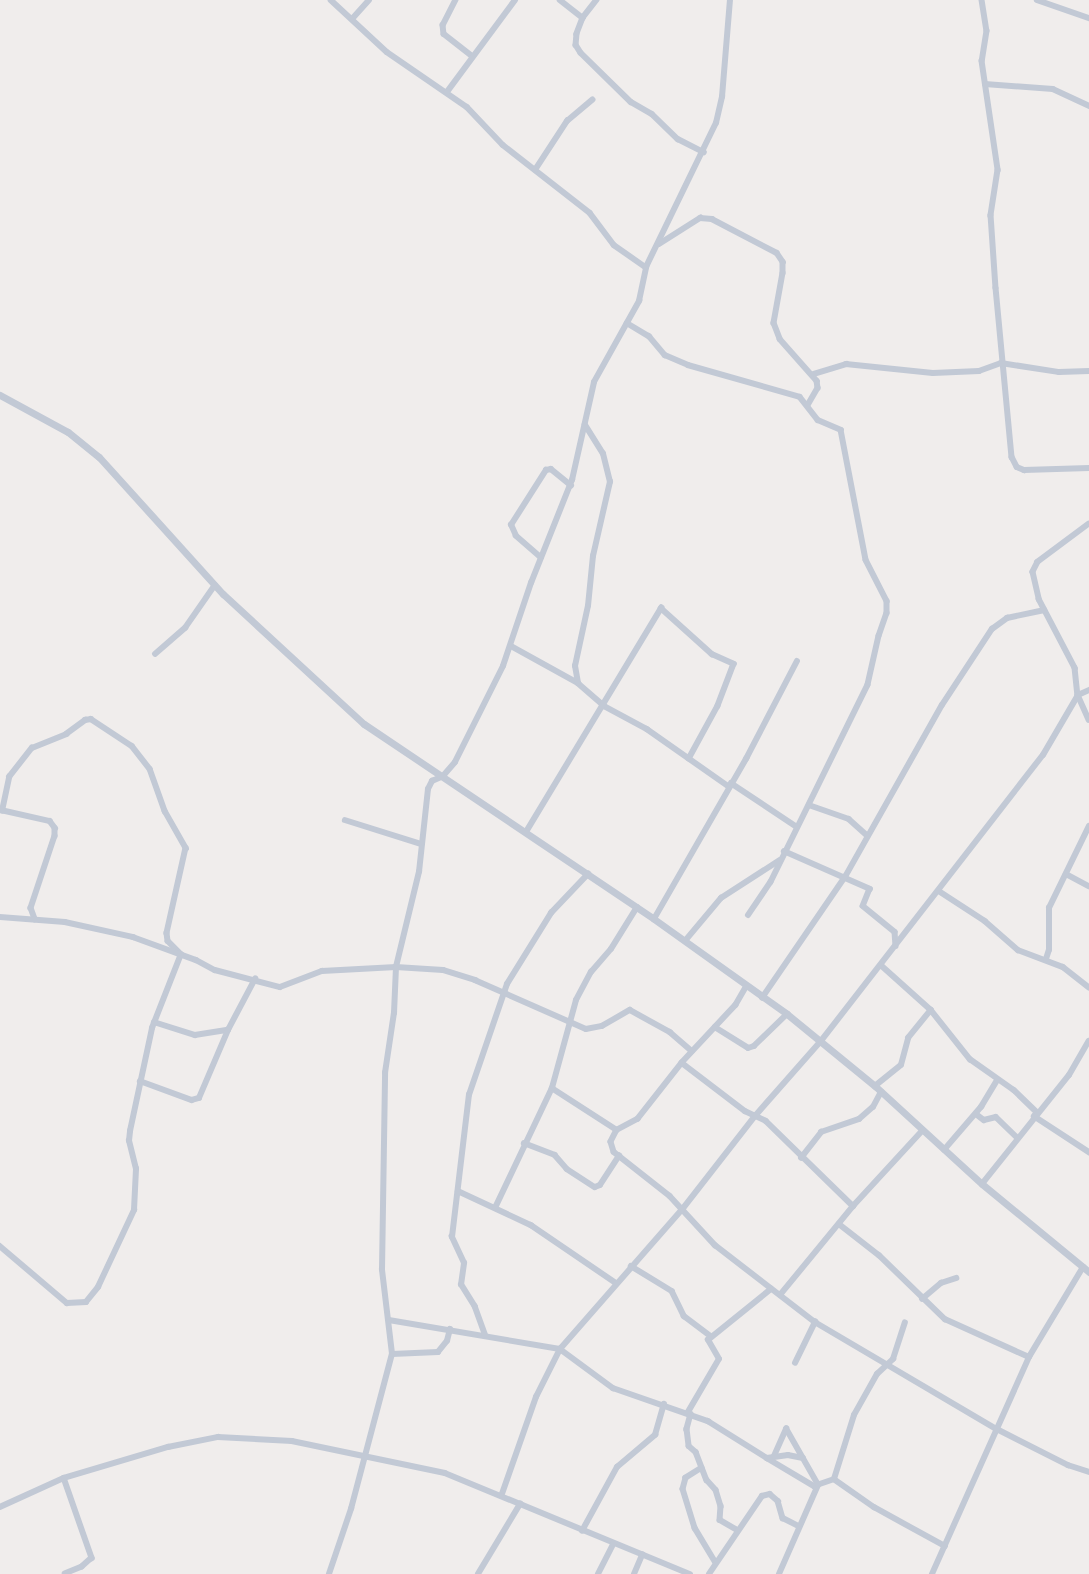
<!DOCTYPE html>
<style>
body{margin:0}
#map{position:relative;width:1089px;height:1574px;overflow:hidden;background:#f0edec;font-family:"Work Sans",sans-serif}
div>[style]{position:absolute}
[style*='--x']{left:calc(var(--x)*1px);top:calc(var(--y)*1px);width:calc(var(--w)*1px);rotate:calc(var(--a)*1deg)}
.minor>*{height:5.5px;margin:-2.75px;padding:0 2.75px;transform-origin:2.75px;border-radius:2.75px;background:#c2c9d5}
.tertiary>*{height:7px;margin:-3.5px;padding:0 3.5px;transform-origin:3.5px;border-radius:3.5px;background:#c2c9d5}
span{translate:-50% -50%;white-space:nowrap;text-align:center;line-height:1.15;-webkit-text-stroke:4px #fff;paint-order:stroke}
</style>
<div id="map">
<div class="minor">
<i style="--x:331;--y:0;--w:76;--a:42.9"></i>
<i style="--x:387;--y:52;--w:97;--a:34.5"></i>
<i style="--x:467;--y:107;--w:52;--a:46.5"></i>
<i style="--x:503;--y:145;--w:110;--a:38"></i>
<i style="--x:590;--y:213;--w:40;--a:53"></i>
<i style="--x:614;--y:245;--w:39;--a:35"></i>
<i style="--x:456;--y:0;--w:28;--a:117"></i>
<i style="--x:443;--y:25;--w:9;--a:84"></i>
<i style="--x:444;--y:34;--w:36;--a:38"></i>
<i style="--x:560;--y:0;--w:29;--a:38"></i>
<i style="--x:597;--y:0;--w:23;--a:128"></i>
<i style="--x:583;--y:18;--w:17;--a:111"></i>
<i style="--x:577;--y:34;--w:11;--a:95"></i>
<i style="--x:576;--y:45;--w:9;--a:58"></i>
<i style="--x:581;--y:53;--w:70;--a:44.4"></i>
<i style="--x:631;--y:102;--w:24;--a:30"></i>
<i style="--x:652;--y:114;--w:36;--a:44"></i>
<i style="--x:678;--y:139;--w:29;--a:27"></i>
<i style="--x:982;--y:0;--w:31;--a:81"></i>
<i style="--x:987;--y:31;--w:30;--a:99"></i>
<i style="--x:982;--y:61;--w:110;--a:81.6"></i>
<i style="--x:998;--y:170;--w:46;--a:98.8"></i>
<i style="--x:991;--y:215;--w:73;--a:86.1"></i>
<i style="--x:996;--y:288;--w:170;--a:84.6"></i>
<i style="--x:1012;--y:457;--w:11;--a:63"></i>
<i style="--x:1017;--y:467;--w:8;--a:23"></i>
<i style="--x:1024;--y:470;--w:65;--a:-1.8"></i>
<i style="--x:1037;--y:0;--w:55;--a:19.1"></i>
<i style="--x:352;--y:19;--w:25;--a:-48"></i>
<i style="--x:985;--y:84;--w:68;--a:4.2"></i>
<i style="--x:1053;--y:89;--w:40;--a:25"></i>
<i style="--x:447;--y:92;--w:114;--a:-53.5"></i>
<i style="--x:535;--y:170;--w:59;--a:-56.9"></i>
<i style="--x:567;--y:121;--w:33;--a:-40"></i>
<i style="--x:659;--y:244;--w:49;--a:-32.4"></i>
<i style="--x:700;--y:218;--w:12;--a:5"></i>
<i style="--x:712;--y:219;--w:73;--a:27.6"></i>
<i style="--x:777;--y:253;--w:11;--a:56"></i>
<i style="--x:783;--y:262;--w:11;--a:90"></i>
<i style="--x:783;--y:273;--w:51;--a:100.2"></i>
<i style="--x:774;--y:323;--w:17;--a:69"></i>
<i style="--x:780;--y:339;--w:56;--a:48.6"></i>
<i style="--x:817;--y:381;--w:7;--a:82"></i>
<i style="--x:818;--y:388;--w:20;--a:120"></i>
<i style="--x:627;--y:323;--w:26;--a:31"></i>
<i style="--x:649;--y:336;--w:25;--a:50"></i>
<i style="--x:665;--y:355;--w:25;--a:23"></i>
<i style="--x:688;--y:365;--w:116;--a:15.9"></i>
<i style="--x:800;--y:397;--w:29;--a:52"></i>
<i style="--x:818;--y:420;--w:25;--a:23"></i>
<i style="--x:841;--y:430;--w:132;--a:79.1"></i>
<i style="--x:866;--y:560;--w:46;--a:62.9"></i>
<i style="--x:887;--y:601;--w:12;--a:90"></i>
<i style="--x:887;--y:613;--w:24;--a:109"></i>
<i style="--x:879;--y:636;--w:50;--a:102.7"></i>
<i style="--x:868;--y:685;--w:220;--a:116.2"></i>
<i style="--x:771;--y:882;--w:40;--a:124"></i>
<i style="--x:814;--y:374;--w:34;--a:-17"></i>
<i style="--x:846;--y:364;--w:87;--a:5.9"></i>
<i style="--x:933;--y:373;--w:46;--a:-2.5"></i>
<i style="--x:979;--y:371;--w:23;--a:-20"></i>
<i style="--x:1001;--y:363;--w:59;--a:8.8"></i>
<i style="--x:1059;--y:372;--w:30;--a:-2"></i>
<i style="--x:1089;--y:524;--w:64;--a:143.3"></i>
<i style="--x:1038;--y:562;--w:11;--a:117"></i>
<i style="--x:1033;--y:572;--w:28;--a:77"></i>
<i style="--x:1039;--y:599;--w:78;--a:62.4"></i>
<i style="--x:1075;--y:668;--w:27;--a:84"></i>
<i style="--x:1078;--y:695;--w:27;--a:66"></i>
<i style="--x:541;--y:558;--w:33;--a:-139"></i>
<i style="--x:516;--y:536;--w:12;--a:-114"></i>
<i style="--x:511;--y:525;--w:65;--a:-57.5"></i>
<i style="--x:546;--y:470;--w:5;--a:-11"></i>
<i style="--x:551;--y:469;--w:26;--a:39"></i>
<i style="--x:511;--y:646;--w:77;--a:28.9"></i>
<i style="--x:578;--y:683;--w:35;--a:41"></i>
<i style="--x:604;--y:706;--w:49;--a:28.1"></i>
<i style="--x:647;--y:729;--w:99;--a:35.1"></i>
<i style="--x:155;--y:654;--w:40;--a:-41"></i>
<i style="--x:185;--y:628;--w:52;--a:-55.1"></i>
<i style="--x:578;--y:683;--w:17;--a:-100"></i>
<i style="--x:575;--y:666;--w:61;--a:-77.8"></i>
<i style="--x:588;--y:606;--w:50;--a:-84.3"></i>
<i style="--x:593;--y:556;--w:76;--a:-77.1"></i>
<i style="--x:610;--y:482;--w:29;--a:-104"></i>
<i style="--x:603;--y:454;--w:34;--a:-122"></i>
<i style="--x:731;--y:783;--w:79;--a:33.7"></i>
<i style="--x:809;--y:805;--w:42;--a:19.3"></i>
<i style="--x:849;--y:819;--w:25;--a:42"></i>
<i style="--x:1;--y:810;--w:50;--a:12.7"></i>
<i style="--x:50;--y:821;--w:9;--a:54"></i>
<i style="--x:55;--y:828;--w:8;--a:90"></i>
<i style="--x:55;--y:836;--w:76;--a:108.4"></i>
<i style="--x:31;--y:908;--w:12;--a:70"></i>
<i style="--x:2;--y:811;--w:35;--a:-78"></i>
<i style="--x:9;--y:777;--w:37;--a:-52"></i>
<i style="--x:32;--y:748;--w:37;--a:-22"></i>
<i style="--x:66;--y:734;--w:24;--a:-36"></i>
<i style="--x:85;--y:720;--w:6;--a:-9"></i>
<i style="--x:91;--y:719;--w:49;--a:33.4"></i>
<i style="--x:132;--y:746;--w:29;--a:52"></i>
<i style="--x:150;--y:769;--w:45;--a:70.3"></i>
<i style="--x:165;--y:811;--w:43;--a:60.4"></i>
<i style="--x:186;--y:848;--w:87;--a:102.6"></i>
<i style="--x:167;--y:933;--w:8;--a:83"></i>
<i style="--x:168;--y:941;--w:16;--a:45"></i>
<i style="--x:345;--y:820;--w:80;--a:17.5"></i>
<i style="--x:526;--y:832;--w:262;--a:-58.9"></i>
<i style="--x:661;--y:608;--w:69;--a:42"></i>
<i style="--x:712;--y:654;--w:24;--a:24"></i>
<i style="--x:734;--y:664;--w:45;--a:110.9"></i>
<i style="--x:718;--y:706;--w:60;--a:118.7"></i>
<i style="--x:784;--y:851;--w:94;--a:23.8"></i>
<i style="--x:870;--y:889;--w:18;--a:112"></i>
<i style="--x:863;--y:906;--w:41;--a:39.1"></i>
<i style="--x:895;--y:932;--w:14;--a:86"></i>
<i style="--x:1066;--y:874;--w:26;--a:28"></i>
<i style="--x:939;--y:891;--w:55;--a:33.1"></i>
<i style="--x:985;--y:921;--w:44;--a:41.3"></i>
<i style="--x:1018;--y:950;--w:48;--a:20.7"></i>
<i style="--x:1063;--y:967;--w:33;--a:38"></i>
<i style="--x:0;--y:917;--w:65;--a:4.4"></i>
<i style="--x:65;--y:922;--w:70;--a:12.4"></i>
<i style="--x:133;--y:937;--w:67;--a:20.1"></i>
<i style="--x:196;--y:960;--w:21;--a:28"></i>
<i style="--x:215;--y:970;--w:67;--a:14.7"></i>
<i style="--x:280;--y:987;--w:45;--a:-20.9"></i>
<i style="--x:322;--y:971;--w:74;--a:-3.1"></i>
<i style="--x:396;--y:967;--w:47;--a:3.7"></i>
<i style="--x:443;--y:970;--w:34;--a:17"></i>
<i style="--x:475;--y:980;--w:121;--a:23.8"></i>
<i style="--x:586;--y:1029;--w:16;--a:-11"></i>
<i style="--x:602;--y:1026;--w:32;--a:-30"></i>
<i style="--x:630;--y:1010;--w:46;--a:28.8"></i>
<i style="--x:670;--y:1032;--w:29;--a:41"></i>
<i style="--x:654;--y:919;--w:185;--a:-60.1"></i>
<i style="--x:746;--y:759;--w:110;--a:-62.5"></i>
<i style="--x:685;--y:941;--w:56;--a:-50.1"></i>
<i style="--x:721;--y:898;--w:70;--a:-32.8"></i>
<i style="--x:1046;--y:959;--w:9;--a:-72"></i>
<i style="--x:1049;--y:950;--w:42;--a:-90"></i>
<i style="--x:1049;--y:908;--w:91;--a:-64"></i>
<i style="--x:881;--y:965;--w:67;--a:42"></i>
<i style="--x:931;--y:1010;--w:63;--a:51.5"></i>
<i style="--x:970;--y:1059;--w:54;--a:35.2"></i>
<i style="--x:1014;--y:1090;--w:32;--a:44"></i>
<i style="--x:747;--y:986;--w:22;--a:120"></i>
<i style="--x:736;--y:1005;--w:79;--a:133"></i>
<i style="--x:682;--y:1063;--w:71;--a:128.2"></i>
<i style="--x:638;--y:1119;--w:24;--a:152"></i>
<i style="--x:617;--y:1130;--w:13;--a:117"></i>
<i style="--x:611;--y:1142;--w:10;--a:73"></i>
<i style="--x:614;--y:1152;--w:71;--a:38.2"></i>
<i style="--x:670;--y:1196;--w:67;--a:47.4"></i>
<i style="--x:715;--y:1245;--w:126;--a:37.6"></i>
<i style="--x:815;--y:1322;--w:211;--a:30.5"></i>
<i style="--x:997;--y:1429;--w:80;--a:26.9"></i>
<i style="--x:1068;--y:1465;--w:22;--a:18"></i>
<i style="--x:762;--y:998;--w:147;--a:-55.6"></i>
<i style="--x:845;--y:877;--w:197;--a:-60.6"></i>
<i style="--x:942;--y:705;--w:91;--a:-56.7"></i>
<i style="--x:992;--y:629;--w:19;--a:-36"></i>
<i style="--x:1007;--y:618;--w:38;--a:-12"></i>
<i style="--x:154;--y:1022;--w:43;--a:17.6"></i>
<i style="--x:195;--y:1035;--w:33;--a:-9"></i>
<i style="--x:715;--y:1027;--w:39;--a:32"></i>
<i style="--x:748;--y:1048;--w:6;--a:-18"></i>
<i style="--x:754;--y:1046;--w:46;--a:-44.1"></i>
<i style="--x:682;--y:1063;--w:79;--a:37.3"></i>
<i style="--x:745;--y:1111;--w:23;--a:25"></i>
<i style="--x:766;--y:1121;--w:122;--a:44.3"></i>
<i style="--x:140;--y:1081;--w:55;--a:20.1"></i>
<i style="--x:192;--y:1100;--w:7;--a:-16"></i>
<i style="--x:199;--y:1098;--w:74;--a:-66.9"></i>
<i style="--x:228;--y:1030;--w:58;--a:-62.1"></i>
<i style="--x:875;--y:1086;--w:33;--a:-39"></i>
<i style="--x:901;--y:1065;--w:28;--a:-75"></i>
<i style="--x:908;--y:1038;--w:36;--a:-51"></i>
<i style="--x:552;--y:1088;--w:77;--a:32.9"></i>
<i style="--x:976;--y:1114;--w:10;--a:37"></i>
<i style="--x:984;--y:1120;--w:12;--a:-14"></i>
<i style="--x:996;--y:1117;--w:29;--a:44"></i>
<i style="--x:1034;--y:1116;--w:66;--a:33.2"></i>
<i style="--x:524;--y:1143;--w:33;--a:21"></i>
<i style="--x:555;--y:1155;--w:18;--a:49"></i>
<i style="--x:567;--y:1169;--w:33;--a:33"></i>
<i style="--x:595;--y:1187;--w:5;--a:-22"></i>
<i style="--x:600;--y:1185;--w:35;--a:-57"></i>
<i style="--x:944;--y:1150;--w:57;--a:-49.3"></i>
<i style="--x:981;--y:1107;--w:31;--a:-59"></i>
<i style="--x:801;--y:1158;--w:33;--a:-52"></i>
<i style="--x:821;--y:1132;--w:40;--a:-18.9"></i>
<i style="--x:859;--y:1119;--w:18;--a:-41"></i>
<i style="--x:873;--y:1107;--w:17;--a:-62"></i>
<i style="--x:982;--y:1184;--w:139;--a:-51.4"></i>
<i style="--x:1069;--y:1075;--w:39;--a:-60"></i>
<i style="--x:458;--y:1191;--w:81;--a:25"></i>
<i style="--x:531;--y:1225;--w:103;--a:34.3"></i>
<i style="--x:495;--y:1208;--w:133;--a:-64.6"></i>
<i style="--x:552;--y:1088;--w:91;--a:-74.7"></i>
<i style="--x:576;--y:1000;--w:32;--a:-62"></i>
<i style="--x:591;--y:972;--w:30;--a:-49"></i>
<i style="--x:611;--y:949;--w:49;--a:-58.2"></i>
<i style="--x:839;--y:1224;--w:51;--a:37.8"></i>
<i style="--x:879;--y:1255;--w:92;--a:44.1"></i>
<i style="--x:945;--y:1319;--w:92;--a:24.3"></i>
<i style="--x:0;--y:1246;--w:88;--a:40.4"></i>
<i style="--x:67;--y:1303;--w:19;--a:-3"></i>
<i style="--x:86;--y:1302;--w:19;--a:-51"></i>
<i style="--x:98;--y:1287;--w:85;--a:-64.9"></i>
<i style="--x:134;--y:1210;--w:41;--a:-87.2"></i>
<i style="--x:136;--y:1169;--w:29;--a:-104"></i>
<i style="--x:129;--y:1141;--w:10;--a:-84"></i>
<i style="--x:130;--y:1131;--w:105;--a:-77.9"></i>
<i style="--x:152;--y:1028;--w:79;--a:-68.6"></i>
<i style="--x:631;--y:1266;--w:48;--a:31.4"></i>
<i style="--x:672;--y:1291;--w:28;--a:64"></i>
<i style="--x:684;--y:1316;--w:34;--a:37"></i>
<i style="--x:780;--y:1295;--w:115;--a:-50.6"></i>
<i style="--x:853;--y:1206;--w:103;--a:-47.4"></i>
<i style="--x:922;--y:1299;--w:25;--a:-40"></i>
<i style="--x:941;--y:1283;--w:16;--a:-18"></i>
<i style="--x:389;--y:1320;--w:173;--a:9.6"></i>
<i style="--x:560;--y:1349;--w:66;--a:36.3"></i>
<i style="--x:613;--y:1388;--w:101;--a:19.2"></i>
<i style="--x:708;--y:1421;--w:70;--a:32.1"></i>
<i style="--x:767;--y:1458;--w:21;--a:-8"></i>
<i style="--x:788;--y:1455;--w:15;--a:11"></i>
<i style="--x:485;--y:1335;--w:30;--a:-110"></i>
<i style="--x:475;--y:1307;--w:26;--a:-122"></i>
<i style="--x:461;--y:1285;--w:22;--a:-82"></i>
<i style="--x:464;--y:1263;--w:29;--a:-115"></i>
<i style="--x:452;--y:1237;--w:143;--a:-83.2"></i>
<i style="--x:469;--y:1095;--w:117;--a:-71.1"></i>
<i style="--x:507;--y:984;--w:84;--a:-58.2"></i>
<i style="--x:551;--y:913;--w:54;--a:-46.5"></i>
<i style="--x:392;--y:1354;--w:46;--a:-2.5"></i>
<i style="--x:438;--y:1352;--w:14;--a:-51"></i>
<i style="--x:447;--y:1341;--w:12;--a:-76"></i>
<i style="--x:795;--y:1363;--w:46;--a:-64"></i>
<i style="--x:688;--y:1412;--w:61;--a:-59.7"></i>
<i style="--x:719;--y:1359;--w:22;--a:-120"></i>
<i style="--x:708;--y:1340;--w:81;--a:-39"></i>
<i style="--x:691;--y:1414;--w:16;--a:105"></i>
<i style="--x:687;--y:1429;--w:17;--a:83"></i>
<i style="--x:689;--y:1446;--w:9;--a:41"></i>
<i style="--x:696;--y:1452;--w:30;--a:69"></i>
<i style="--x:707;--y:1480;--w:13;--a:48"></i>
<i style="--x:716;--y:1490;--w:17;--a:73"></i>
<i style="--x:721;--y:1506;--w:14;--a:94"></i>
<i style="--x:720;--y:1520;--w:20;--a:30"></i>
<i style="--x:774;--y:1456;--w:30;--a:-66"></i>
<i style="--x:767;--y:1458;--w:55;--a:30.8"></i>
<i style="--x:814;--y:1486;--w:21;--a:-19"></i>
<i style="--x:702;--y:1468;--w:19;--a:148"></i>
<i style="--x:686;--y:1478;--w:11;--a:105"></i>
<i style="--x:683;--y:1489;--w:41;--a:72.9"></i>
<i style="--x:695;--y:1528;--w:39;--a:59"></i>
<i style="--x:64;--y:1478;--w:85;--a:70.7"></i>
<i style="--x:92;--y:1558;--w:13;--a:138"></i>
<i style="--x:82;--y:1567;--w:18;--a:158"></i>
<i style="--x:834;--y:1479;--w:67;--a:-72.6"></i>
<i style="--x:854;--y:1415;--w:47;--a:-60.7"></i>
<i style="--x:877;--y:1374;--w:22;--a:-43"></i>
<i style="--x:893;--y:1359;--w:38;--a:-72"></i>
<i style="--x:834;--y:1479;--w:49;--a:35"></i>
<i style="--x:874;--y:1507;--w:81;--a:28.8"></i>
<i style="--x:502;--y:1494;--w:103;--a:-70.7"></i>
<i style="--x:536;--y:1397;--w:54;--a:-63.4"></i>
<i style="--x:560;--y:1349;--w:184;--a:-48.8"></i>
<i style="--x:681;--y:1211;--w:120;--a:-52.1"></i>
<i style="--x:755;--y:1116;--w:100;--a:-48.7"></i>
<i style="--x:821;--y:1041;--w:362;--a:-52.2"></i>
<i style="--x:1043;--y:755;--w:69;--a:-59.7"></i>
<i style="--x:1078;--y:695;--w:12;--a:-24"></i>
<i style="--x:0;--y:1507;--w:70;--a:-24.4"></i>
<i style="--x:64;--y:1478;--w:109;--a:-16.6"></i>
<i style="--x:168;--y:1447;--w:51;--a:-11.3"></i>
<i style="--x:218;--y:1437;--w:74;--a:3.1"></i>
<i style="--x:292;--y:1441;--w:156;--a:11.8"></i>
<i style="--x:445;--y:1473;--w:265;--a:22.4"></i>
<i style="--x:582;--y:1531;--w:73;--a:-61.3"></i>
<i style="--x:617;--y:1467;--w:50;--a:-40.1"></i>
<i style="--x:655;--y:1435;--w:32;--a:-74"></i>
<i style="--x:329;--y:1574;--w:69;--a:-71.3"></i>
<i style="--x:351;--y:1509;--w:160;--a:-75.2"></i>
<i style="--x:392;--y:1354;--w:85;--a:-96.8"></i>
<i style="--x:382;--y:1270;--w:197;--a:-89.1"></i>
<i style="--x:385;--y:1073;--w:61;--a:-81.5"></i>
<i style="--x:394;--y:1013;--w:46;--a:-87.5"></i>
<i style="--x:396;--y:967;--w:98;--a:-76.4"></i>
<i style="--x:419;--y:872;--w:83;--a:-83.8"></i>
<i style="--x:428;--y:789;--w:9;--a:-63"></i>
<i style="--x:432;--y:781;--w:12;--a:-24"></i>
<i style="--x:443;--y:776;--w:18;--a:-49"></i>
<i style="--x:455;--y:762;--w:107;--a:-63.4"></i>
<i style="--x:503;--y:666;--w:88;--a:-71.4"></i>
<i style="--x:531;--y:583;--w:111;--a:-68.3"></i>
<i style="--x:572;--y:480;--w:100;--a:-77.3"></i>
<i style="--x:594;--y:382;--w:93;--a:-60.9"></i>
<i style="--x:639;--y:301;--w:35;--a:-78"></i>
<i style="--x:646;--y:267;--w:160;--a:-64.1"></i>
<i style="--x:716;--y:123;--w:27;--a:-77"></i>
<i style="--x:722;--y:97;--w:97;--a:-85.3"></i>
<i style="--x:478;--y:1574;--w:82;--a:-59"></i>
<i style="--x:598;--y:1574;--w:34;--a:-63"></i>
<i style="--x:634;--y:1574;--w:21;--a:-67"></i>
<i style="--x:709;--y:1574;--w:94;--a:-55.8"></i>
<i style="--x:762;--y:1496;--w:8;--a:-14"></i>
<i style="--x:770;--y:1494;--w:11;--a:41"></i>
<i style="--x:778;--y:1501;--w:18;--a:74"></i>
<i style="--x:783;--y:1518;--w:18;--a:27"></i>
<i style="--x:779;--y:1574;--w:97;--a:-66.3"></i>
<i style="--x:818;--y:1485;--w:64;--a:-119.7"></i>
<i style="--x:932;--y:1574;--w:238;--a:-65.9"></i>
<i style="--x:1029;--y:1357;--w:105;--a:-59"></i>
</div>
<div class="tertiary">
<i style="--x:0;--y:395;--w:77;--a:28.6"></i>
<i style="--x:68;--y:432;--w:40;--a:39"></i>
<i style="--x:99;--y:457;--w:185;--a:47.9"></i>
<i style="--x:223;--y:594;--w:192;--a:42.7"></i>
<i style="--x:364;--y:724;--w:349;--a:33.9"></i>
<i style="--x:654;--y:919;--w:163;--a:35.5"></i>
<i style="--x:787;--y:1014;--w:114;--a:39.3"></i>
<i style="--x:875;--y:1086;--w:145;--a:42.5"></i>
<i style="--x:982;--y:1184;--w:139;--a:39.4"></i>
</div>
</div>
